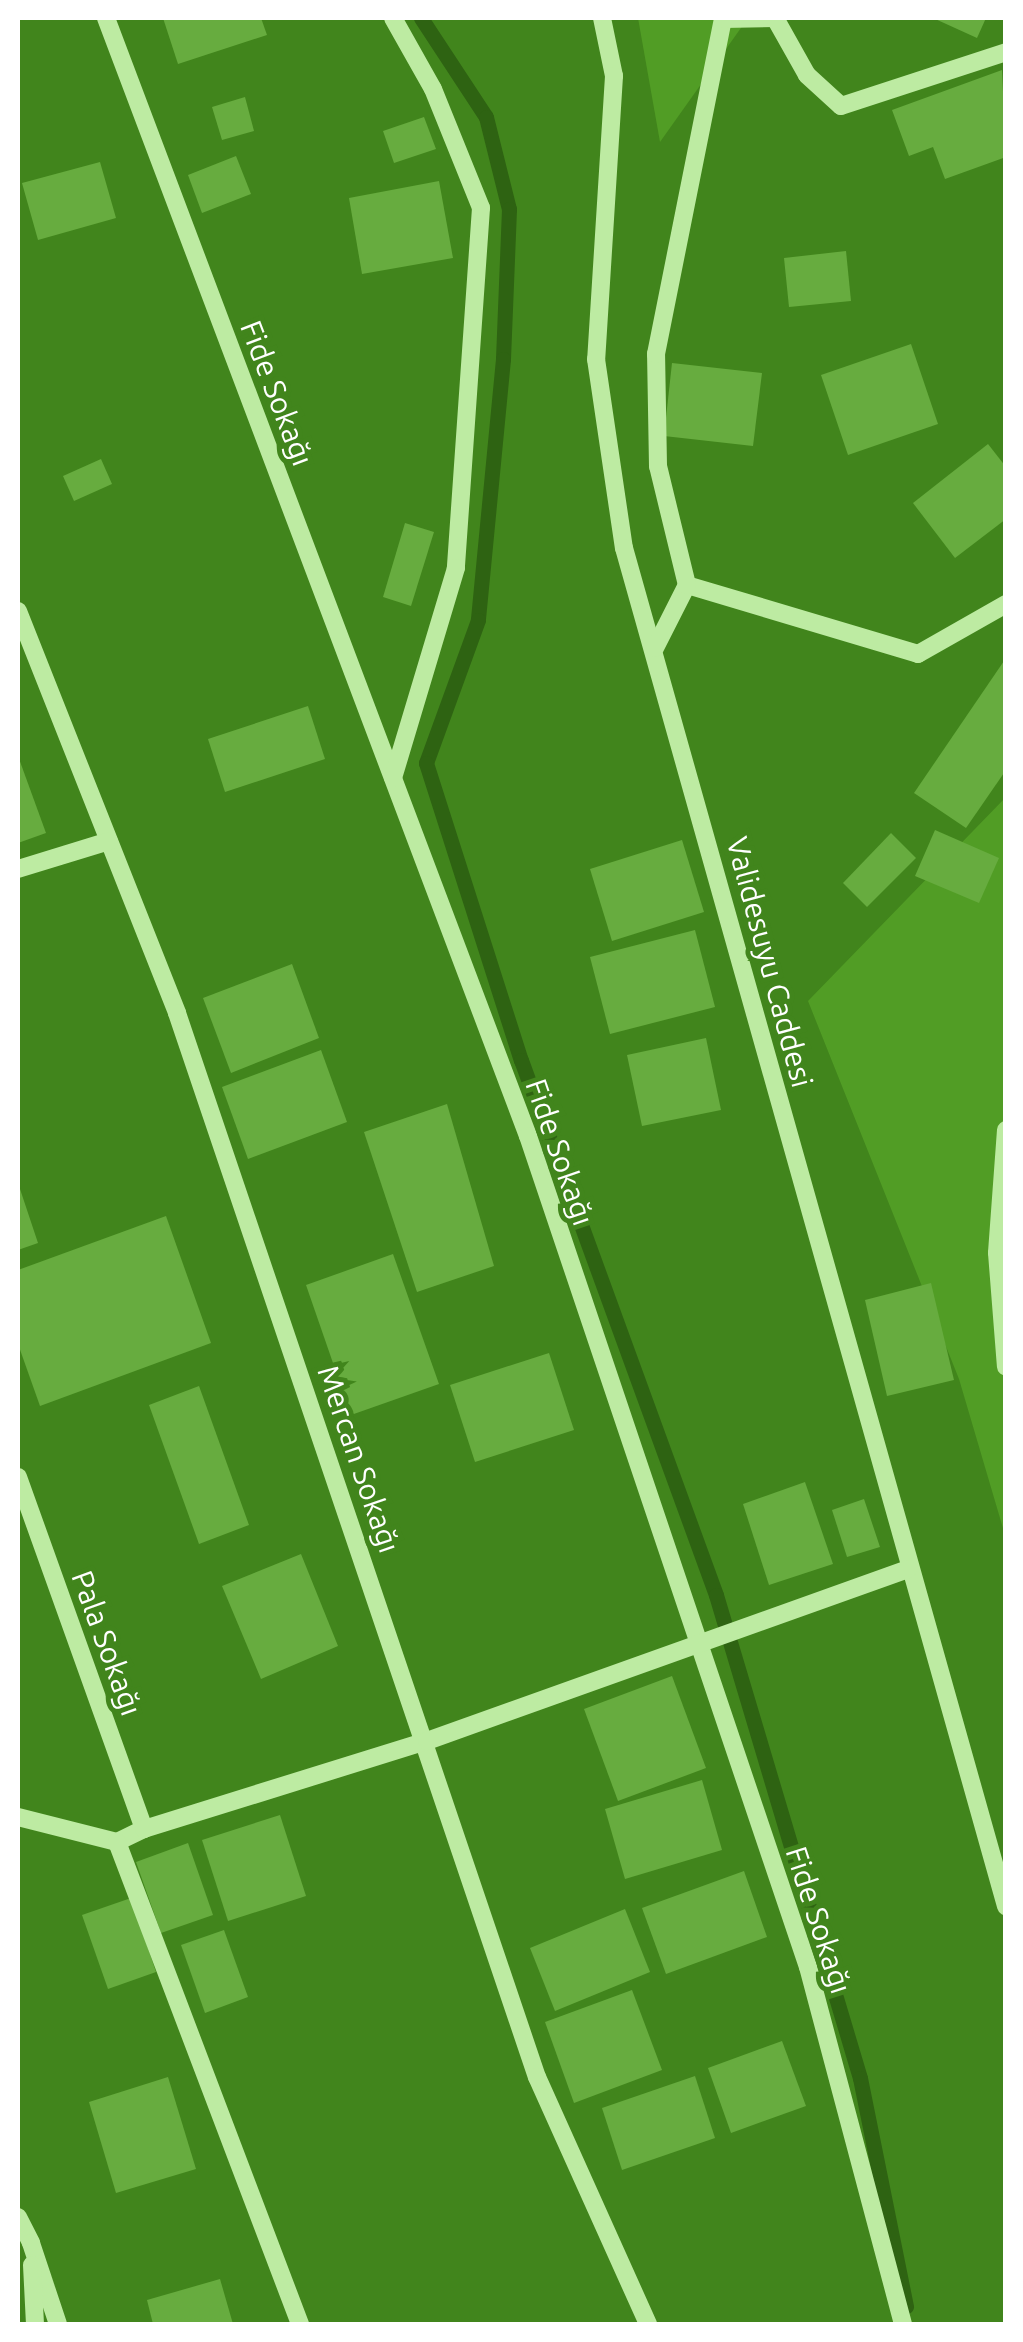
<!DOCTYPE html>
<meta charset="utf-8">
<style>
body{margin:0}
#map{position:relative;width:1023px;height:2342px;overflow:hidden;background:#41851c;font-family:Ubuntu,sans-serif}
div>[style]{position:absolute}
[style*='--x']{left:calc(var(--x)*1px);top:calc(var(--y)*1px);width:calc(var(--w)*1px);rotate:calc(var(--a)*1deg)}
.green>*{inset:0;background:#519d25}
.stream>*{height:15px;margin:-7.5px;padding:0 7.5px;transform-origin:7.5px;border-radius:7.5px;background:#2e6312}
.building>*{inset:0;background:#67ac3f}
.minor>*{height:18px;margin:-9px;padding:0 9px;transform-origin:9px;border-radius:9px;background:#bdeba2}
span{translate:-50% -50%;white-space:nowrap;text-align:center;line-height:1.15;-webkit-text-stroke:10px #41851c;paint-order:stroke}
.street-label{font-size:30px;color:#fff}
.frame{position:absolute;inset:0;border:20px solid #fff;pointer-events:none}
</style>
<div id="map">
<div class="green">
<i style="clip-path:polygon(638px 18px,748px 18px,660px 142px)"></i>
<i style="clip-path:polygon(1005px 798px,1005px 1535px,959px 1379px,808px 1001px)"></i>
</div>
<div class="stream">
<i style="--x:421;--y:18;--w:118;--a:56.7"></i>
<i style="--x:486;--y:117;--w:95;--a:76"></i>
<i style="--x:509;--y:209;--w:150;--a:92.3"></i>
<i style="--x:503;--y:359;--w:262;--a:95.5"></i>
<i style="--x:478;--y:620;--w:152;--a:110"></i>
<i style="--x:426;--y:763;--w:312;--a:72.3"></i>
<i style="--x:521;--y:1060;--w:569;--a:69.97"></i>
<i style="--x:716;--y:1595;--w:504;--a:73.4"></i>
<i style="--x:860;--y:2078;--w:233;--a:78.6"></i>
</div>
<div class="building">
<i style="clip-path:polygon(163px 18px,261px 18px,267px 35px,178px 64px)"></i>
<i style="clip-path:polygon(933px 18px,986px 18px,977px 38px)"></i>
<i style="clip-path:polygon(1002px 70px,1006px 157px,945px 179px,933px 147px,909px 156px,892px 110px)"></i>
<i style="clip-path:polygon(245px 97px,254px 131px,222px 140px,212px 107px)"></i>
<i style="clip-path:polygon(424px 117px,436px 149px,394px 163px,383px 131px)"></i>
<i style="clip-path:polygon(236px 156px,251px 194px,202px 213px,188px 175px)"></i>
<i style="clip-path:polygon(100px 162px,116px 218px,38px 240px,22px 183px)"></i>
<i style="clip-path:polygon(439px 181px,453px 258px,362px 274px,349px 198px)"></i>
<i style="clip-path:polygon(846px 251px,851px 301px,789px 307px,784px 258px)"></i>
<i style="clip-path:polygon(911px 344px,938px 424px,848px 455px,821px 375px)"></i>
<i style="clip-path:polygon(672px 363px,762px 373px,753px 446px,664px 436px)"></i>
<i style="clip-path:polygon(988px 444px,1006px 467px,1006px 519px,955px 558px,913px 503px)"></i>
<i style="clip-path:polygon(101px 459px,112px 484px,74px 501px,63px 476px)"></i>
<i style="clip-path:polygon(405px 523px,434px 532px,411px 606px,383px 597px)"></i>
<i style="clip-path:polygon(1006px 658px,1006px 770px,966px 828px,914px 793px)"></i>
<i style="clip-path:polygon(308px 706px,325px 759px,225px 792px,208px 739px)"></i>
<i style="clip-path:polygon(18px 756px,46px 833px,18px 843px)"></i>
<i style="clip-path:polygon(935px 830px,999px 858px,979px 903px,915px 876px)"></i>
<i style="clip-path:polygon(891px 833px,916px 858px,867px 907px,843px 883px)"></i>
<i style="clip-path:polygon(682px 840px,704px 912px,612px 941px,590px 869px)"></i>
<i style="clip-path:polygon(695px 930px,715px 1007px,610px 1034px,590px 957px)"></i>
<i style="clip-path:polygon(292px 964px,319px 1038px,231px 1073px,203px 998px)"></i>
<i style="clip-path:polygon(706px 1038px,721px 1110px,642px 1126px,627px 1055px)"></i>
<i style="clip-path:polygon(321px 1050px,347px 1122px,248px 1159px,222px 1087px)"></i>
<i style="clip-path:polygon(447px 1104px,494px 1266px,417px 1292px,364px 1132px)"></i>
<i style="clip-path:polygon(18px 1183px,38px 1243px,18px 1250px)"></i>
<i style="clip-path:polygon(166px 1216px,211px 1343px,40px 1406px,18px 1344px,18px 1270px)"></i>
<i style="clip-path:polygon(393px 1254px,439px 1384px,351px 1415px,306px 1285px)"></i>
<i style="clip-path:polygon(931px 1283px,954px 1380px,887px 1396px,865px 1300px)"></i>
<i style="clip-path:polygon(549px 1353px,574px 1430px,475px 1462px,450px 1385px)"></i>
<i style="clip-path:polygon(199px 1386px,249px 1525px,199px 1544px,149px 1405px)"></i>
<i style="clip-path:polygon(805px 1482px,833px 1564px,769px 1585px,743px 1504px)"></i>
<i style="clip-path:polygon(864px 1499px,880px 1547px,847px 1557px,832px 1510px)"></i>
<i style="clip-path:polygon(301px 1554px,338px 1646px,261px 1679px,222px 1586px)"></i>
<i style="clip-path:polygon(672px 1676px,706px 1768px,618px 1801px,584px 1709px)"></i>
<i style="clip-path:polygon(702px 1780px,722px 1850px,625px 1879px,605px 1809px)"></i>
<i style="clip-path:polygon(280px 1815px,306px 1896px,228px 1921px,202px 1840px)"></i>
<i style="clip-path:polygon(188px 1843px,213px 1915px,161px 1933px,136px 1862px)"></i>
<i style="clip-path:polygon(744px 1871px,767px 1937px,666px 1974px,642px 1908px)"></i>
<i style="clip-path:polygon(131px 1898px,156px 1972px,108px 1989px,82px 1915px)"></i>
<i style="clip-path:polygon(625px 1909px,650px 1972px,555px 2011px,530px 1948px)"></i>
<i style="clip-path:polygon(224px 1930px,248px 1997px,205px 2013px,181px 1945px)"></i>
<i style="clip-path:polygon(632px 1990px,662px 2070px,574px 2103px,545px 2022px)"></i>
<i style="clip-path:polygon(782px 2041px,806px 2106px,731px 2133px,708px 2068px)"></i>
<i style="clip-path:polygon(695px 2076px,715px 2138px,622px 2170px,602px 2108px)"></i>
<i style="clip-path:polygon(168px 2077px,196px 2169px,116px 2193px,89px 2102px)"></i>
<i style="clip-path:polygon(220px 2279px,233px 2324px,153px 2324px,147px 2300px)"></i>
</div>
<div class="minor">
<i style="--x:106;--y:18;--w:1195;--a:69.32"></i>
<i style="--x:528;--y:1136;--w:877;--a:71.38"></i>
<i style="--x:808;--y:1967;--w:369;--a:75.1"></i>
<i style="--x:393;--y:18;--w:81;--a:60.6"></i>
<i style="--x:433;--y:89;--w:128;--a:68"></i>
<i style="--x:481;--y:208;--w:361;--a:94"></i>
<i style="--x:456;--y:568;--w:219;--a:106.7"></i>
<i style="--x:602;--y:18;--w:59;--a:78.3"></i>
<i style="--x:614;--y:76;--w:284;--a:93.6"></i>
<i style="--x:596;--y:359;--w:191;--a:81.6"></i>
<i style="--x:624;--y:548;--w:1411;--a:74.29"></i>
<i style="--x:687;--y:585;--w:241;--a:16.6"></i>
<i style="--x:918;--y:654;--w:101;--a:-29.6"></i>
<i style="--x:18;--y:611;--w:432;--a:68.4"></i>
<i style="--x:177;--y:1013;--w:1123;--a:71.31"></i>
<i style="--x:537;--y:2077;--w:271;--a:65.8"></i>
<i style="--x:655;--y:648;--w:71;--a:-63.1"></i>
<i style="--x:687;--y:585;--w:122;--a:-103.7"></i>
<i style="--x:658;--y:466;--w:112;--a:-91"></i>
<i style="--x:656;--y:354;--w:342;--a:-78.7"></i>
<i style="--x:723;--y:19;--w:52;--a:-1.1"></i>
<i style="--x:775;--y:18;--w:65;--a:60.7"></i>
<i style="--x:807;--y:75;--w:46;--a:42.4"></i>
<i style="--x:841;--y:106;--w:174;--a:-18.1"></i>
<i style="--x:18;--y:869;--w:95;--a:-17.1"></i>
<i style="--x:1006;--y:1130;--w:123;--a:94.2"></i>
<i style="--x:997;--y:1253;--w:114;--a:85.5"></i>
<i style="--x:18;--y:1477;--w:374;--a:70.3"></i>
<i style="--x:18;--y:1817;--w:102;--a:14.2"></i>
<i style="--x:117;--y:1842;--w:30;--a:-26"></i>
<i style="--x:144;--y:1829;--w:296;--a:-17.3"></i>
<i style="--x:427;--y:1741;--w:511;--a:-19.68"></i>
<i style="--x:117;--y:1842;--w:516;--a:69.21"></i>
<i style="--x:18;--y:2217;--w:29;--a:63"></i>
<i style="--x:31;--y:2243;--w:85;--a:71.6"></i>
<i style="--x:32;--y:2265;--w:59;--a:87.1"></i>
</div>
<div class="street-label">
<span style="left:277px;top:393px;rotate:69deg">Fide Sokağı</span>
<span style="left:770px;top:962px;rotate:75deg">Validesuyu Caddesi</span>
<span style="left:560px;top:1152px;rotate:71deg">Fide Sokağı</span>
<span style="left:359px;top:1459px;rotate:71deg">Mercan Sokağı</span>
<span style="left:107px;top:1643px;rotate:70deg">Pala Sokağı</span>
<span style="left:819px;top:1920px;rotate:72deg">Fide Sokağı</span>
</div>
<div class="frame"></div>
</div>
